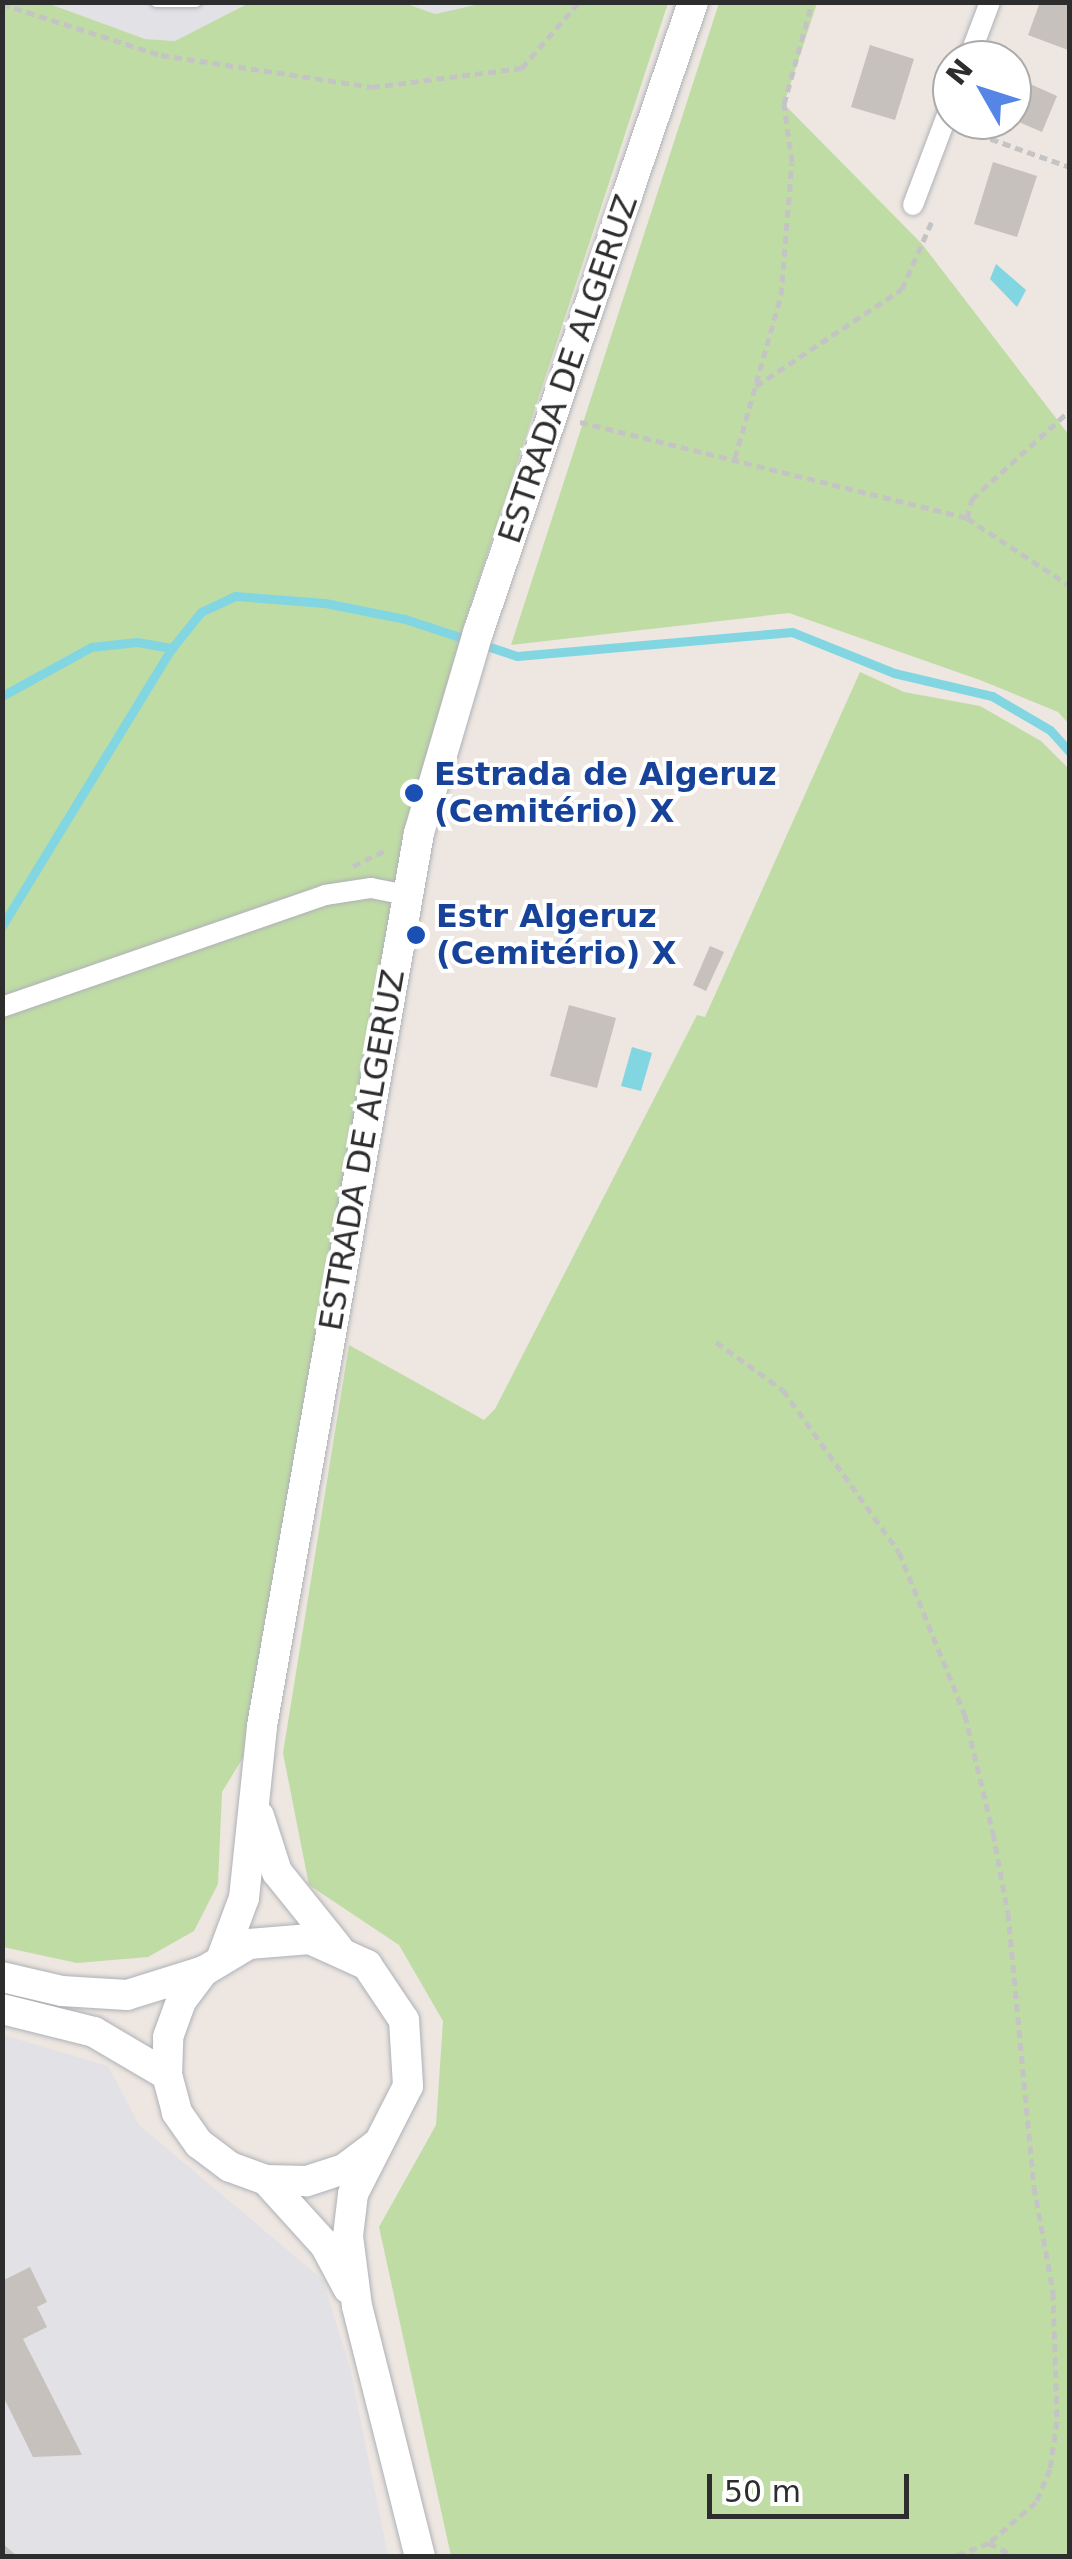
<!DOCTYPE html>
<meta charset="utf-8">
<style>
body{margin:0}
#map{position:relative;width:1072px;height:2559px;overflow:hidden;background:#ede6e1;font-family:"DejaVu Sans",sans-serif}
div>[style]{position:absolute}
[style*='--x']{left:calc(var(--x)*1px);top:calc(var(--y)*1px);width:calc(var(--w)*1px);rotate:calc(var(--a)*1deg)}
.industrial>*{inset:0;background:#e2e1e6}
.green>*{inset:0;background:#c0dca5}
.water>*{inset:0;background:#82d6e2}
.stream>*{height:9px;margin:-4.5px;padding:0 4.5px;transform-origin:4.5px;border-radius:4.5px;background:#82d6e2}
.building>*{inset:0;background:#c6c1bc}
.path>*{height:5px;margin-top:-2.5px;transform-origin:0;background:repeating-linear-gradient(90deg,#c4c4c4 0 8px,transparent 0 13px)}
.roads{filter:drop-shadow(0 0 2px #aeb1b7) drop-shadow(0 0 2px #aeb1b7)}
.lane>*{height:10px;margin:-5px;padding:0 5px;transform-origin:5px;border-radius:5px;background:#fff}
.street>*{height:20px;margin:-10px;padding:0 10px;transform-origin:10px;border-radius:10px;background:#fff}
.secondary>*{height:30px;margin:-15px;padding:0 15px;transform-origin:15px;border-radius:15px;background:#fff}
.dots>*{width:28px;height:28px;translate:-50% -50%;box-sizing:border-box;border:5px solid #fff;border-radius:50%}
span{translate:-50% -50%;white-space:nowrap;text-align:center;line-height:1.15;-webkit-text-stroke:8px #fff;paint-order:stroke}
.street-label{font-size:32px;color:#2d2d2d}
.transit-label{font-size:32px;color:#164399;font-weight:700}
.left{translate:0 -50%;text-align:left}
.frame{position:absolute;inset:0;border:5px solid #2d2d2d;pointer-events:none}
.north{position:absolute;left:932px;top:40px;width:100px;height:100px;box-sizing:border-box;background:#fff;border:2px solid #ababab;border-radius:50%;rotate:309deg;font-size:28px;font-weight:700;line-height:40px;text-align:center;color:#2d2d2d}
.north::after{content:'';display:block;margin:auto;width:35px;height:45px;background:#5586e6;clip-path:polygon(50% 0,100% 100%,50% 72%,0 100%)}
.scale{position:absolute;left:707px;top:2474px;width:202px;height:45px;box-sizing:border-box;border:5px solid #2d2d2d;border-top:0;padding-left:12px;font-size:30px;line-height:35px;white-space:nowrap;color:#2d2d2d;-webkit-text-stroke:8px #fff;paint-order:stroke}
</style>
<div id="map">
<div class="industrial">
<i style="clip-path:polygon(47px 3px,249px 3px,175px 41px,145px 39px)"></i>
<i style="clip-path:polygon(404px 3px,489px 3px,435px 14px)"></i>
<i style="clip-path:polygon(2px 2035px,108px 2066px,139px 2125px,323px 2280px,350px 2368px,388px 2556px,3px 2556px)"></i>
</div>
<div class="green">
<i style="clip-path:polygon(489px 2px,668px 3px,463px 628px,247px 1751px,222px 1792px,218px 1884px,194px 1931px,148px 1957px,77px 1963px,3px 1947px,3px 3px,47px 3px,145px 39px,175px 41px,249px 3px,404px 3px,435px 14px)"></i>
<i style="clip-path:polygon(719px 3px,817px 3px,784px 104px,922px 244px,1069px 435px,1069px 724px,1058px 712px,980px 680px,789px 613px,511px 645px)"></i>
<i style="clip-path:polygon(860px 672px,904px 692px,980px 706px,1041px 741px,1069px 769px,1069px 2556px,451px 2556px,379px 2227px,436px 2125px,443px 2021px,399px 1945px,309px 1885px,283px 1753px,349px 1345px,484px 1420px,495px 1409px,697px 1015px,705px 1017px)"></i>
</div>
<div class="water">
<i style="clip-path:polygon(996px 264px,1026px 290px,1017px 307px,990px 279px)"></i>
<i style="clip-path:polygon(632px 1047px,652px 1053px,641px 1091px,621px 1086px)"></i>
</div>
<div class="stream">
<i style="--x:2;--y:696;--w:102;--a:-28.8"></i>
<i style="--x:91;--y:647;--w:46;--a:-6.2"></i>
<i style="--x:137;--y:642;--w:36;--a:10"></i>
<i style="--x:2;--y:926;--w:326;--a:-58.6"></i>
<i style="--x:172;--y:648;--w:46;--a:-51.1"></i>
<i style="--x:201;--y:612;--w:38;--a:-25"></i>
<i style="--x:235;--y:596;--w:90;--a:4.4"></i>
<i style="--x:325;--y:603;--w:82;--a:11.3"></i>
<i style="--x:405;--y:619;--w:118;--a:18.3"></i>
<i style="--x:517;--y:656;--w:276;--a:-5"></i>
<i style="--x:792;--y:632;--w:110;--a:21.9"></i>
<i style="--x:894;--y:673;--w:101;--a:13.2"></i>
<i style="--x:992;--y:696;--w:67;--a:30.4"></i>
<i style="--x:1050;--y:730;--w:30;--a:48"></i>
</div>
<div class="building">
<i style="clip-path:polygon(1040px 2px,1070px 2px,1068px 50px,1028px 35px)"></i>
<i style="clip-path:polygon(870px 45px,914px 59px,895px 120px,851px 107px)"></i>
<i style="clip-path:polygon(1012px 76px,1057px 96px,1042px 132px,1012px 119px)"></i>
<i style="clip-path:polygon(993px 162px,1037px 176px,1017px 237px,974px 224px)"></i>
<i style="clip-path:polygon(710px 946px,724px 952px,706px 991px,693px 985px)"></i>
<i style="clip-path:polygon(569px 1005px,616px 1018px,597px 1088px,550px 1076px)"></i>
<i style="clip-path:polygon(30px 2267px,47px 2302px,37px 2307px,47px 2327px,23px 2339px,82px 2455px,33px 2457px,2px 2394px,2px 2281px)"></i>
<i style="clip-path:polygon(2px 2543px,17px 2556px,2px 2556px)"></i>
</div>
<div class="path">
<i style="--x:2;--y:4;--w:167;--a:17.8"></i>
<i style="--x:161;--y:55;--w:213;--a:8.6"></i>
<i style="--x:372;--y:87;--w:151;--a:-7.2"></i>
<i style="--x:522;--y:68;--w:87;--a:-49.2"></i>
<i style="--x:966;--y:130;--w:110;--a:19.6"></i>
<i style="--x:756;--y:386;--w:175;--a:-33.6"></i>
<i style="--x:902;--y:289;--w:74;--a:-66.2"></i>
<i style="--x:580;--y:422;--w:399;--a:13.9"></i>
<i style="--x:967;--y:518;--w:123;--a:33.4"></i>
<i style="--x:735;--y:458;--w:169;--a:-74.2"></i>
<i style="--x:781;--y:295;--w:133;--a:-85.3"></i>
<i style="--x:792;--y:162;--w:59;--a:-97.9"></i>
<i style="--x:784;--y:104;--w:106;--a:-74.6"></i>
<i style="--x:967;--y:518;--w:20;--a:-75"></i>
<i style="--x:972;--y:499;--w:132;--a:-42.2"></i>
<i style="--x:353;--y:866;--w:39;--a:-26"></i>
<i style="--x:716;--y:1342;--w:82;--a:35.6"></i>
<i style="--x:783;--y:1390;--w:199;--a:54.4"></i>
<i style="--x:899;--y:1552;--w:176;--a:68"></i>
<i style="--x:965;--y:1715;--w:121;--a:76.7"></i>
<i style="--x:993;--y:1833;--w:81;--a:79.4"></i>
<i style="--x:1008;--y:1913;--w:275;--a:84.6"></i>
<i style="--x:1034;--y:2187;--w:107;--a:79.7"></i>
<i style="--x:1053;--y:2292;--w:129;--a:88.2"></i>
<i style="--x:1057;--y:2421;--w:49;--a:98.3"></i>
<i style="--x:1050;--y:2469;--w:36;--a:113"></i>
<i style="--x:1036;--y:2502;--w:62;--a:138.9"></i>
<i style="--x:989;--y:2543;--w:36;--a:159"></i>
<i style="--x:989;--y:2543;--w:29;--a:27"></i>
</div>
<div class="roads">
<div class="lane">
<i style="--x:156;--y:2;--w:40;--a:0"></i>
</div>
<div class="street">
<i style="--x:968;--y:60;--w:62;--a:-69.2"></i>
<i style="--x:913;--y:205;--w:110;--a:-69.3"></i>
<i style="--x:2;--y:1007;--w:342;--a:-19.1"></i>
<i style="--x:325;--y:895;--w:47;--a:-8.7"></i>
<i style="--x:371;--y:888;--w:37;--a:11"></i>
</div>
<div class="secondary">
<i style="--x:259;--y:1816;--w:59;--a:72.2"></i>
<i style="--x:277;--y:1872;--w:97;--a:51.2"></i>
<i style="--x:222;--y:1957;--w:63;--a:-69.6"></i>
<i style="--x:244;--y:1898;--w:173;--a:-84"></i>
<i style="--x:262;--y:1726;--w:907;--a:-80.03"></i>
<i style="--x:419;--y:833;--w:209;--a:-73.6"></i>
<i style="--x:478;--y:633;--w:667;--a:-71.18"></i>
<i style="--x:2;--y:1977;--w:62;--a:13.1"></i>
<i style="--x:62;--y:1991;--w:65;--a:3.5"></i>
<i style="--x:127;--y:1995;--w:77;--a:-17.3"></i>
<i style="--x:2;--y:2009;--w:95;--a:14"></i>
<i style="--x:94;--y:2032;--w:85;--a:30.5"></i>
<i style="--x:376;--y:2145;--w:40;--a:143"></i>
<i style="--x:344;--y:2169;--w:40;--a:162"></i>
<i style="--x:306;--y:2181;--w:40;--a:-178.6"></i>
<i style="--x:266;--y:2180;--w:38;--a:-160"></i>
<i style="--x:230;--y:2167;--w:39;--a:-143"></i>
<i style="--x:199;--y:2144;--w:39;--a:-125"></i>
<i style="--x:177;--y:2112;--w:38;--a:-105"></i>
<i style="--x:167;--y:2075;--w:38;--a:-88"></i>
<i style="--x:168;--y:2037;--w:38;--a:-70"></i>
<i style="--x:181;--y:2001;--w:38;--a:-53"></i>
<i style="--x:204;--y:1971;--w:52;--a:-31"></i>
<i style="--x:249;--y:1944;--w:61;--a:-4.7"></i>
<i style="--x:310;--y:1939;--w:63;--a:24.5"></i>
<i style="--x:367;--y:1965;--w:66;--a:56.1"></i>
<i style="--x:404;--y:2020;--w:66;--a:86.5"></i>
<i style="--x:408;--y:2086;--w:121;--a:117"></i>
<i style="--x:353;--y:2194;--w:42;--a:96.8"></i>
<i style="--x:348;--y:2236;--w:71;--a:82.7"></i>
<i style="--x:357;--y:2306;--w:258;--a:75.9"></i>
<i style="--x:266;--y:2180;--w:88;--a:47.8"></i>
<i style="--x:325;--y:2245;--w:49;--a:61.9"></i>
</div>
</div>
<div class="dots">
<i style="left:414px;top:793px;background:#1a4fb4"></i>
<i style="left:416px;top:935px;background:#1a4fb4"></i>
</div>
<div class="street-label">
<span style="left:568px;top:369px;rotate:-71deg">ESTRADA DE ALGERUZ</span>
<span style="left:362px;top:1150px;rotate:-80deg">ESTRADA DE ALGERUZ</span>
</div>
<div class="transit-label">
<span class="left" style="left:434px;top:793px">Estrada de Algeruz<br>(Cemitério) X</span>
<span class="left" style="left:436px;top:935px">Estr Algeruz<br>(Cemitério) X</span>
</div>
<div class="frame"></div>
<div class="north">N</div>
<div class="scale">50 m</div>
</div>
